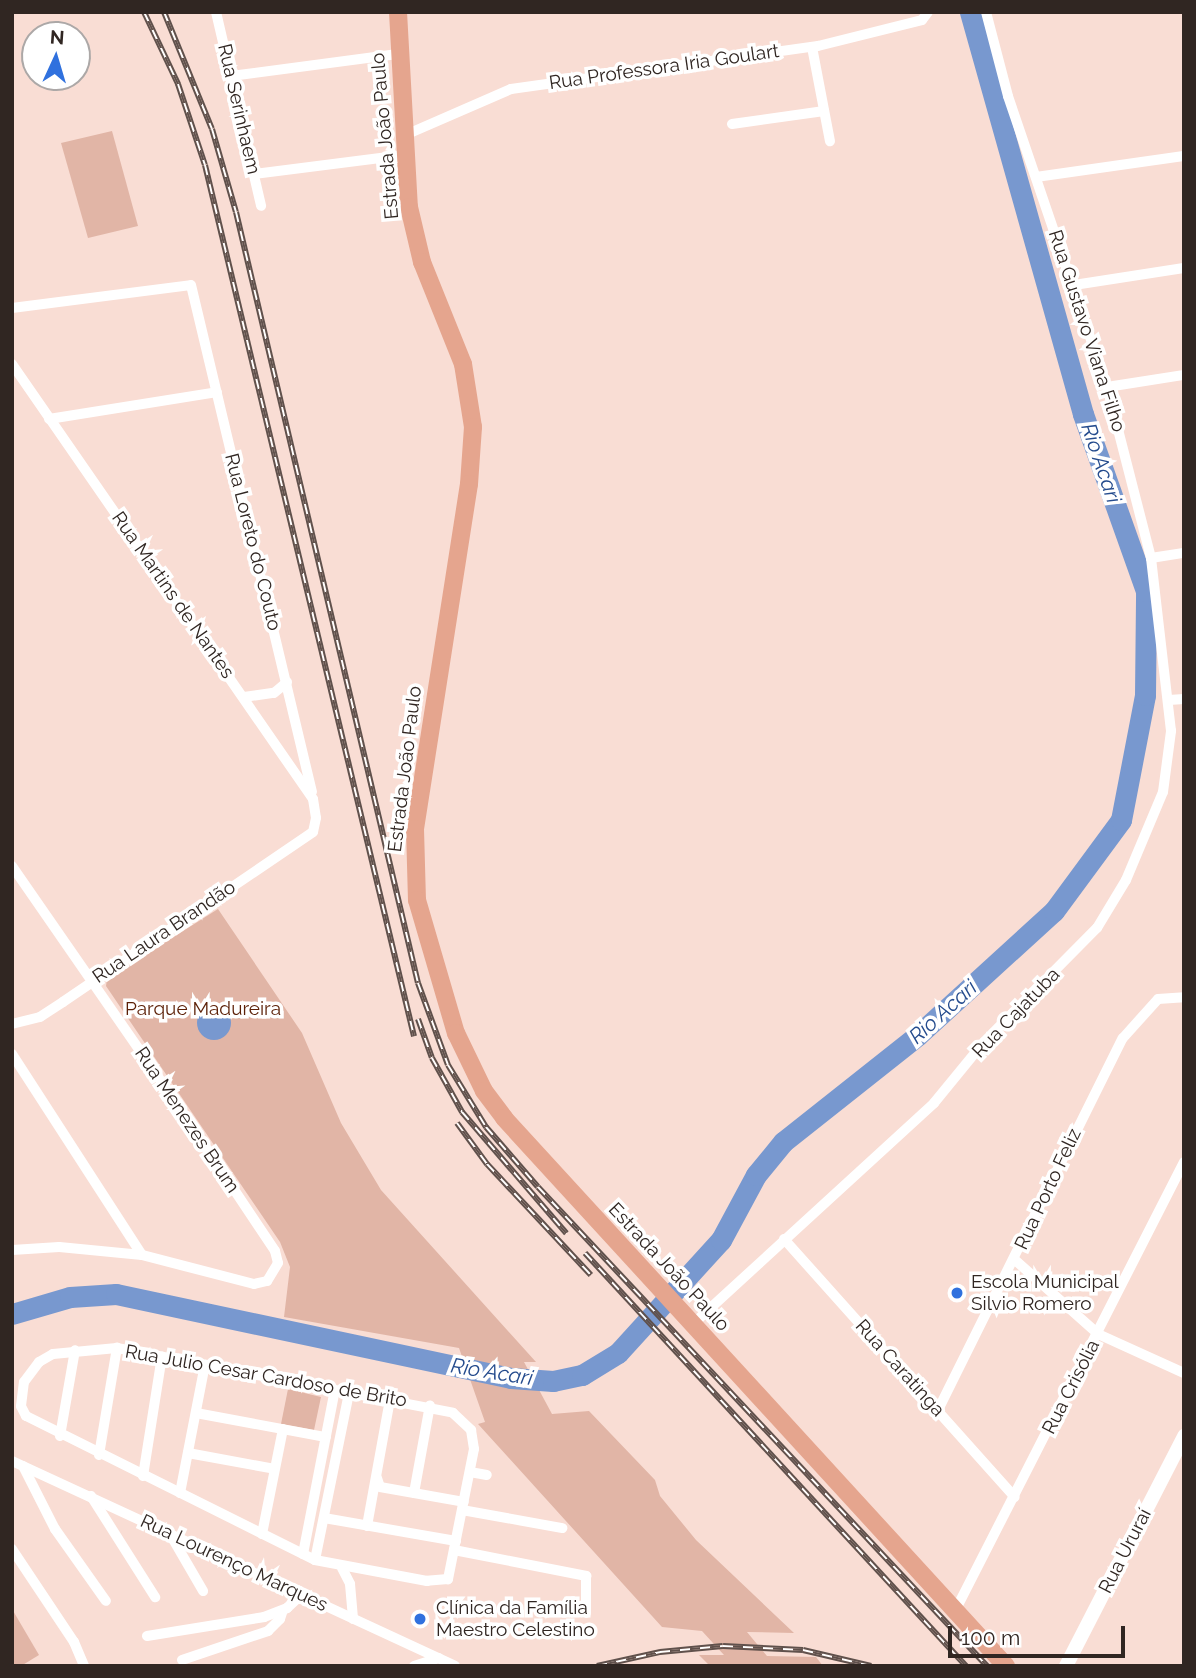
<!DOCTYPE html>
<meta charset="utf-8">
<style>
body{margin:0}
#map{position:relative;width:1196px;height:1678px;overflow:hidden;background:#f9ddd4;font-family:Raleway,sans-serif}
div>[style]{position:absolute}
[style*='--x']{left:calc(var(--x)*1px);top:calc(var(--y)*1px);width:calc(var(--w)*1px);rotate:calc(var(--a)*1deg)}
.green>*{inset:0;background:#e1b5a6}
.water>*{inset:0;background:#7898cf}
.round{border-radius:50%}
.river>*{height:21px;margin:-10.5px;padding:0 10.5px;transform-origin:10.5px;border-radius:10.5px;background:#7898cf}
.minor>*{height:10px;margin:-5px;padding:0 5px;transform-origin:5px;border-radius:5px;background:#fff}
.tertiary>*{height:14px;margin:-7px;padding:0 7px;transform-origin:7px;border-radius:7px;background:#fff}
.primary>*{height:18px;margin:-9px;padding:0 9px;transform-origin:9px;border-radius:9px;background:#e5a58e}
.rail>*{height:6px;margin-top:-3px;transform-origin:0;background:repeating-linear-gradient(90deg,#fff 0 10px,#60514c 0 20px);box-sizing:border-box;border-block:2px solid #60514c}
.dots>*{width:19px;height:19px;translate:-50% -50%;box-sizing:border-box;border:4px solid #fff;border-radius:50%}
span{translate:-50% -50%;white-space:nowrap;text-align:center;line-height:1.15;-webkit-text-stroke:7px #fff;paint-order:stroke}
.street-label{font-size:19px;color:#302622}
.park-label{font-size:19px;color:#5b1f06}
.poi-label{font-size:19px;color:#302622}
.left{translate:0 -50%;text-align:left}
.water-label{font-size:21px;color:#244b8d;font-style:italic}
.frame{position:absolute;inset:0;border:14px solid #302622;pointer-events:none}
.north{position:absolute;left:21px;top:21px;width:70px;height:70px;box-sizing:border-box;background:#fff;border:2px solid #aca8a7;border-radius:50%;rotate:4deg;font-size:19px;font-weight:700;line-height:28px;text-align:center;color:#302622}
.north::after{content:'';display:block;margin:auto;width:24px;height:32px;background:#3071de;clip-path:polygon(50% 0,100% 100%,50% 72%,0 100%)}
.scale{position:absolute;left:948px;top:1626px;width:177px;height:32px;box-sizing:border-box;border:4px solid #302622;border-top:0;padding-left:9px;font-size:21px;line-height:24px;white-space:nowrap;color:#302622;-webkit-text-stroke:5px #fff;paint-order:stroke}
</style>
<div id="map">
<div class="green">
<i style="clip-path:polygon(112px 131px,138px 226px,88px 238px,61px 143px)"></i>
<i style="clip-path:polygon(218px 909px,302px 1033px,341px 1123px,381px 1190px,536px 1362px,524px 1362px,552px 1414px,589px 1411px,655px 1480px,660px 1496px,696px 1540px,794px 1633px,747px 1632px,767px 1656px,816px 1657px,823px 1666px,710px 1666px,699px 1655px,724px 1655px,702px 1631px,662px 1627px,478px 1424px,485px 1422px,459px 1348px,284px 1317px,290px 1267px,280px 1242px,106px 986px,107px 979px)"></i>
<i style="clip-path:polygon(288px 1389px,321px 1397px,314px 1430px,281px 1424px)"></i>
<i style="clip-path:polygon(12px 1609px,39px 1655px,21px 1666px,12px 1666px)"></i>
</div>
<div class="water">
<i class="round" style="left:197px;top:1006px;width:34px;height:34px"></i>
</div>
<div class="river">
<i style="--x:12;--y:1314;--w:60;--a:-16.3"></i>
<i style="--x:70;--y:1297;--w:46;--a:-3.7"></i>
<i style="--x:116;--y:1294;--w:404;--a:12"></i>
<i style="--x:511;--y:1378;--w:42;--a:4.1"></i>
<i style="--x:553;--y:1381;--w:30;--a:-12"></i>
<i style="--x:582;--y:1375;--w:42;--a:-31.4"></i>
<i style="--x:618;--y:1353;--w:153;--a:-47.7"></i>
<i style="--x:721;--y:1240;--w:74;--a:-61.7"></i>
<i style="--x:756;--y:1175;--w:43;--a:-50.7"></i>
<i style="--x:783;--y:1142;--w:172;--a:-38.4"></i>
<i style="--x:918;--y:1035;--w:184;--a:-42.4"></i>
<i style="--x:1054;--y:911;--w:113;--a:-53.6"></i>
<i style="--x:1121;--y:820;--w:127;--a:-79.1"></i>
<i style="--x:1145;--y:695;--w:104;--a:-89.4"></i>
<i style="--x:1146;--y:591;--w:188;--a:-109.6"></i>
<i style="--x:1083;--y:414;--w:418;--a:-105.7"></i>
</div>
<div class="minor">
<i style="--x:216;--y:12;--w:199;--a:76.9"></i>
<i style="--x:812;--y:47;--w:96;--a:79.2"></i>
<i style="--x:231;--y:76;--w:168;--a:-7.5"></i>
<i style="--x:732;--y:124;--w:93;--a:-8"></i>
<i style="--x:403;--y:136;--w:118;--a:-23.5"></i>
<i style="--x:511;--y:89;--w:310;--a:-8"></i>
<i style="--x:818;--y:46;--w:107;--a:-14"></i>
<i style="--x:922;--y:20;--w:10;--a:-53"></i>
<i style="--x:254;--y:174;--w:151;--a:-7.2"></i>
<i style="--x:1036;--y:177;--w:149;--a:-8.1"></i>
<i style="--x:1074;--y:285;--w:111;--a:-8.8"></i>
<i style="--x:12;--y:308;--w:180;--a:-7.3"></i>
<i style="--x:191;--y:285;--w:521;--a:76.58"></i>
<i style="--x:12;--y:364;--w:529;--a:55.32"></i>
<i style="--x:313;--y:799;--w:19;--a:81"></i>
<i style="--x:316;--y:818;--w:14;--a:102"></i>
<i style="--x:313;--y:832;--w:302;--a:145.8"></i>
<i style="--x:63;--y:1002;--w:27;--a:147"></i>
<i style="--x:40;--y:1017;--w:29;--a:166"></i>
<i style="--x:1107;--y:387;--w:78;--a:-8.9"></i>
<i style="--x:49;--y:419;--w:170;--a:-9.1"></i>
<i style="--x:1151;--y:558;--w:33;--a:-9"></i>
<i style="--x:244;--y:697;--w:30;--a:-8"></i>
<i style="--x:274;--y:693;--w:17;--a:-40"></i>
<i style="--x:1169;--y:700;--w:15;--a:-4"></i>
<i style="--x:12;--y:866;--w:297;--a:55.3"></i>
<i style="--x:181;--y:1110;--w:169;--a:56.3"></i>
<i style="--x:275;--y:1251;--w:12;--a:76"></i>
<i style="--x:278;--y:1263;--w:21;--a:121"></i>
<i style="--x:267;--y:1281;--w:13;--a:167"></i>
<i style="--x:254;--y:1284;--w:116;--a:-165.5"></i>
<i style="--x:142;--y:1255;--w:83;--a:-174.5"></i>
<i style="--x:59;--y:1247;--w:47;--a:176.3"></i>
<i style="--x:12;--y:1054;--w:239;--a:57.1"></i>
<i style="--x:784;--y:1239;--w:346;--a:48.2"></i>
<i style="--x:1015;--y:1260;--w:111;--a:41.7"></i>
<i style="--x:1098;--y:1334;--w:94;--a:24.4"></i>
<i style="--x:693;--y:1324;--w:327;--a:-42.5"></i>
<i style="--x:934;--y:1103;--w:79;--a:-50.7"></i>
<i style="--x:984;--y:1042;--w:161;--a:-45.3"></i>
<i style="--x:1097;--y:928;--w:56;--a:-58.9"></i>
<i style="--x:1126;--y:880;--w:95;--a:-67.2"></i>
<i style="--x:1163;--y:792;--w:62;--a:-82.5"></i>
<i style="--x:1171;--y:731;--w:174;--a:-96.6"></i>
<i style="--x:1151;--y:558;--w:177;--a:-104.4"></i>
<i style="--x:1107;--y:387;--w:307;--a:-108.8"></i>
<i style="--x:1008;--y:96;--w:87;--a:-104.7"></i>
<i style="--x:117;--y:1348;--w:342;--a:10.9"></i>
<i style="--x:453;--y:1413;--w:25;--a:43"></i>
<i style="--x:471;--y:1430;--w:19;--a:81"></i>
<i style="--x:474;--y:1449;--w:133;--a:101.3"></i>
<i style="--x:448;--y:1579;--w:21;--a:175"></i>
<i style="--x:427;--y:1581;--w:114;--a:-169.4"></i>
<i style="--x:315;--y:1560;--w:323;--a:-153.5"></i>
<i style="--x:26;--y:1416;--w:11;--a:-117"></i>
<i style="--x:21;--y:1406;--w:24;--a:-83"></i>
<i style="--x:24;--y:1382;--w:25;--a:-53"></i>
<i style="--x:39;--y:1362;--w:16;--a:-30"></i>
<i style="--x:53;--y:1354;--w:64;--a:-5.4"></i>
<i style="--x:938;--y:1410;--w:415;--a:-63.6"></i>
<i style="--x:1123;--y:1038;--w:52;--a:-48.1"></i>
<i style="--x:1158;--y:999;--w:26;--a:-4"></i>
<i style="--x:196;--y:1413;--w:132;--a:10.5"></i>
<i style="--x:60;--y:1436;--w:87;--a:-80.1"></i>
<i style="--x:188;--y:1453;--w:88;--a:10.4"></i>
<i style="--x:99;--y:1455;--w:109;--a:-80.5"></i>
<i style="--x:12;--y:1461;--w:488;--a:24.8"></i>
<i style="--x:23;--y:1466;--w:71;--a:63.1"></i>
<i style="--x:55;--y:1529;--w:88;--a:54.7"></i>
<i style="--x:470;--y:1472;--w:17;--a:10"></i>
<i style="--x:143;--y:1476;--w:121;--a:-81"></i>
<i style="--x:377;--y:1478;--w:9;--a:72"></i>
<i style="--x:380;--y:1487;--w:85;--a:10.1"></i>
<i style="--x:180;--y:1493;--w:131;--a:-79"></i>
<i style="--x:414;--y:1493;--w:89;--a:-79.7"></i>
<i style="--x:91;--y:1496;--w:120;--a:57.6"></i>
<i style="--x:462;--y:1510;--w:102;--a:10.2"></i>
<i style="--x:324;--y:1518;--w:134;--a:9.9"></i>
<i style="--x:367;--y:1526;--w:128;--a:-79.7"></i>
<i style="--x:170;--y:1534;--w:66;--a:59.9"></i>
<i style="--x:262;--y:1534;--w:107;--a:-78.7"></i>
<i style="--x:12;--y:1549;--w:112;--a:56.3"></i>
<i style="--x:74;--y:1642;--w:26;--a:67"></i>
<i style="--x:454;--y:1550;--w:135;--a:11.1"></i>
<i style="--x:586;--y:1576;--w:37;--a:90"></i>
<i style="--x:303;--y:1554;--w:167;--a:-79"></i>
<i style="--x:315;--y:1560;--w:170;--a:-78.5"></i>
<i style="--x:342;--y:1568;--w:18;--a:63"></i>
<i style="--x:350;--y:1584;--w:35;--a:85"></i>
<i style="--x:955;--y:1611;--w:504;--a:-62.98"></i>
<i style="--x:147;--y:1636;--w:119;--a:-9.2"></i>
<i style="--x:264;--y:1617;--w:25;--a:-21"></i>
<i style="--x:287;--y:1608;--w:18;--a:-43"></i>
<i style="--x:182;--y:1660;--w:91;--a:-18.6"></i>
<i style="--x:268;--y:1631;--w:17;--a:-45"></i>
<i style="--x:280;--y:1619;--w:9;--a:-72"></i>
<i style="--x:414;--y:1666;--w:26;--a:-18"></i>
</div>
<div class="tertiary">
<i style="--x:1066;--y:1666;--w:259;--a:-62.8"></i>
</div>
<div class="primary">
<i style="--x:398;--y:12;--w:195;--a:86.8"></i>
<i style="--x:409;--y:207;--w:57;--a:76.7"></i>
<i style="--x:422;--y:262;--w:110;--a:68.1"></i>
<i style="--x:463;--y:364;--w:64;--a:81"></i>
<i style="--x:473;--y:427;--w:57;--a:94"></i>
<i style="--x:469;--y:484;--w:349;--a:98.9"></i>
<i style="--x:415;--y:829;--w:71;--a:88.4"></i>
<i style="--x:417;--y:900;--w:139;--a:73.7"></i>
<i style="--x:456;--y:1033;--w:64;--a:64.2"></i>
<i style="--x:484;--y:1091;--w:34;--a:53"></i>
<i style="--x:504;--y:1118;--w:743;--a:47.51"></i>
</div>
<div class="rail">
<i style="--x:144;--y:12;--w:80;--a:64.7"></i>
<i style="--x:178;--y:84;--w:85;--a:71.6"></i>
<i style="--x:205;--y:165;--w:896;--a:76.51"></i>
<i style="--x:164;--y:12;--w:126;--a:67.7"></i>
<i style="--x:212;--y:129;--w:86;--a:73.9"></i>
<i style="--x:236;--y:212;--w:792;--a:76.72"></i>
<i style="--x:418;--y:983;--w:87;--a:69.9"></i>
<i style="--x:448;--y:1065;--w:73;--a:58.5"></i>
<i style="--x:486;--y:1127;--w:79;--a:49.1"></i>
<i style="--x:538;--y:1187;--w:657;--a:46.85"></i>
<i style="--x:418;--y:1019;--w:41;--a:70.3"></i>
<i style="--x:432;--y:1058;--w:62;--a:60.9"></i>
<i style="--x:462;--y:1112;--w:160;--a:49.3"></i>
<i style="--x:457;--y:1123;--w:51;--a:53.8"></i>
<i style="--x:487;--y:1164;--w:152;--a:46.9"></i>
<i style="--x:585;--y:1253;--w:562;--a:47.31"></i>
<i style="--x:597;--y:1666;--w:65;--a:-12.5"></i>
<i style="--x:660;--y:1652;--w:63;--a:-5.4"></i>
<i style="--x:723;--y:1646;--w:80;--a:2.9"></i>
<i style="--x:803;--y:1650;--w:70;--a:13.2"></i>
</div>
<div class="dots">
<i style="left:957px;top:1293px;background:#3071de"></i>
<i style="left:420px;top:1619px;background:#3071de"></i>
</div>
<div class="street-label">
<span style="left:664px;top:67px;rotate:-8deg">Rua Professora Iria Goulart</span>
<span style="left:239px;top:109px;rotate:77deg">Rua Serinhaem</span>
<span style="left:385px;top:136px;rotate:-95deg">Estrada João Paulo</span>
<span style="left:1087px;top:331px;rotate:72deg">Rua Gustavo Viana Filho</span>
<span style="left:253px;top:542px;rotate:76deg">Rua Loreto do Couto</span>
<span style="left:173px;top:595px;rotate:55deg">Rua Martins de Nantes</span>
<span style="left:405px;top:769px;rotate:-83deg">Estrada João Paulo</span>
<span style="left:164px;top:932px;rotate:-34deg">Rua Laura Brandão</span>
<span style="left:1016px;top:1013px;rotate:-46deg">Rua Cajatuba</span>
<span style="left:187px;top:1120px;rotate:56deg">Rua Menezes Brum</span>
<span style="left:1048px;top:1189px;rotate:-65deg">Rua Porto Feliz</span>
<span style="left:669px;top:1267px;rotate:47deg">Estrada João Paulo</span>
<span style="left:900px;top:1368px;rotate:48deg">Rua Caratinga</span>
<span style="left:266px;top:1376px;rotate:10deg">Rua Julio Cesar Cardoso de Brito</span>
<span style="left:1071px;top:1387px;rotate:-63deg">Rua Crisólia</span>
<span style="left:1125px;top:1551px;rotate:-63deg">Rua Ururaí</span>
<span style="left:234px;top:1563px;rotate:25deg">Rua Lourenço Marques</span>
</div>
<div class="park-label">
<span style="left:203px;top:1009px">Parque Madureira</span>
</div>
<div class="poi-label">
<span class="left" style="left:971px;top:1293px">Escola Municipal<br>Silvio Romero</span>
<span class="left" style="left:436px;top:1619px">Clínica da Família<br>Maestro Celestino</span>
</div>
<div class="water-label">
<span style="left:1101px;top:463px;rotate:71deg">Rio Acari</span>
<span style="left:943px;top:1012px;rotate:-42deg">Rio Acari</span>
<span style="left:492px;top:1372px;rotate:9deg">Rio Acari</span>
</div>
<div class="frame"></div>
<div class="north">N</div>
<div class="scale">100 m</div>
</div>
